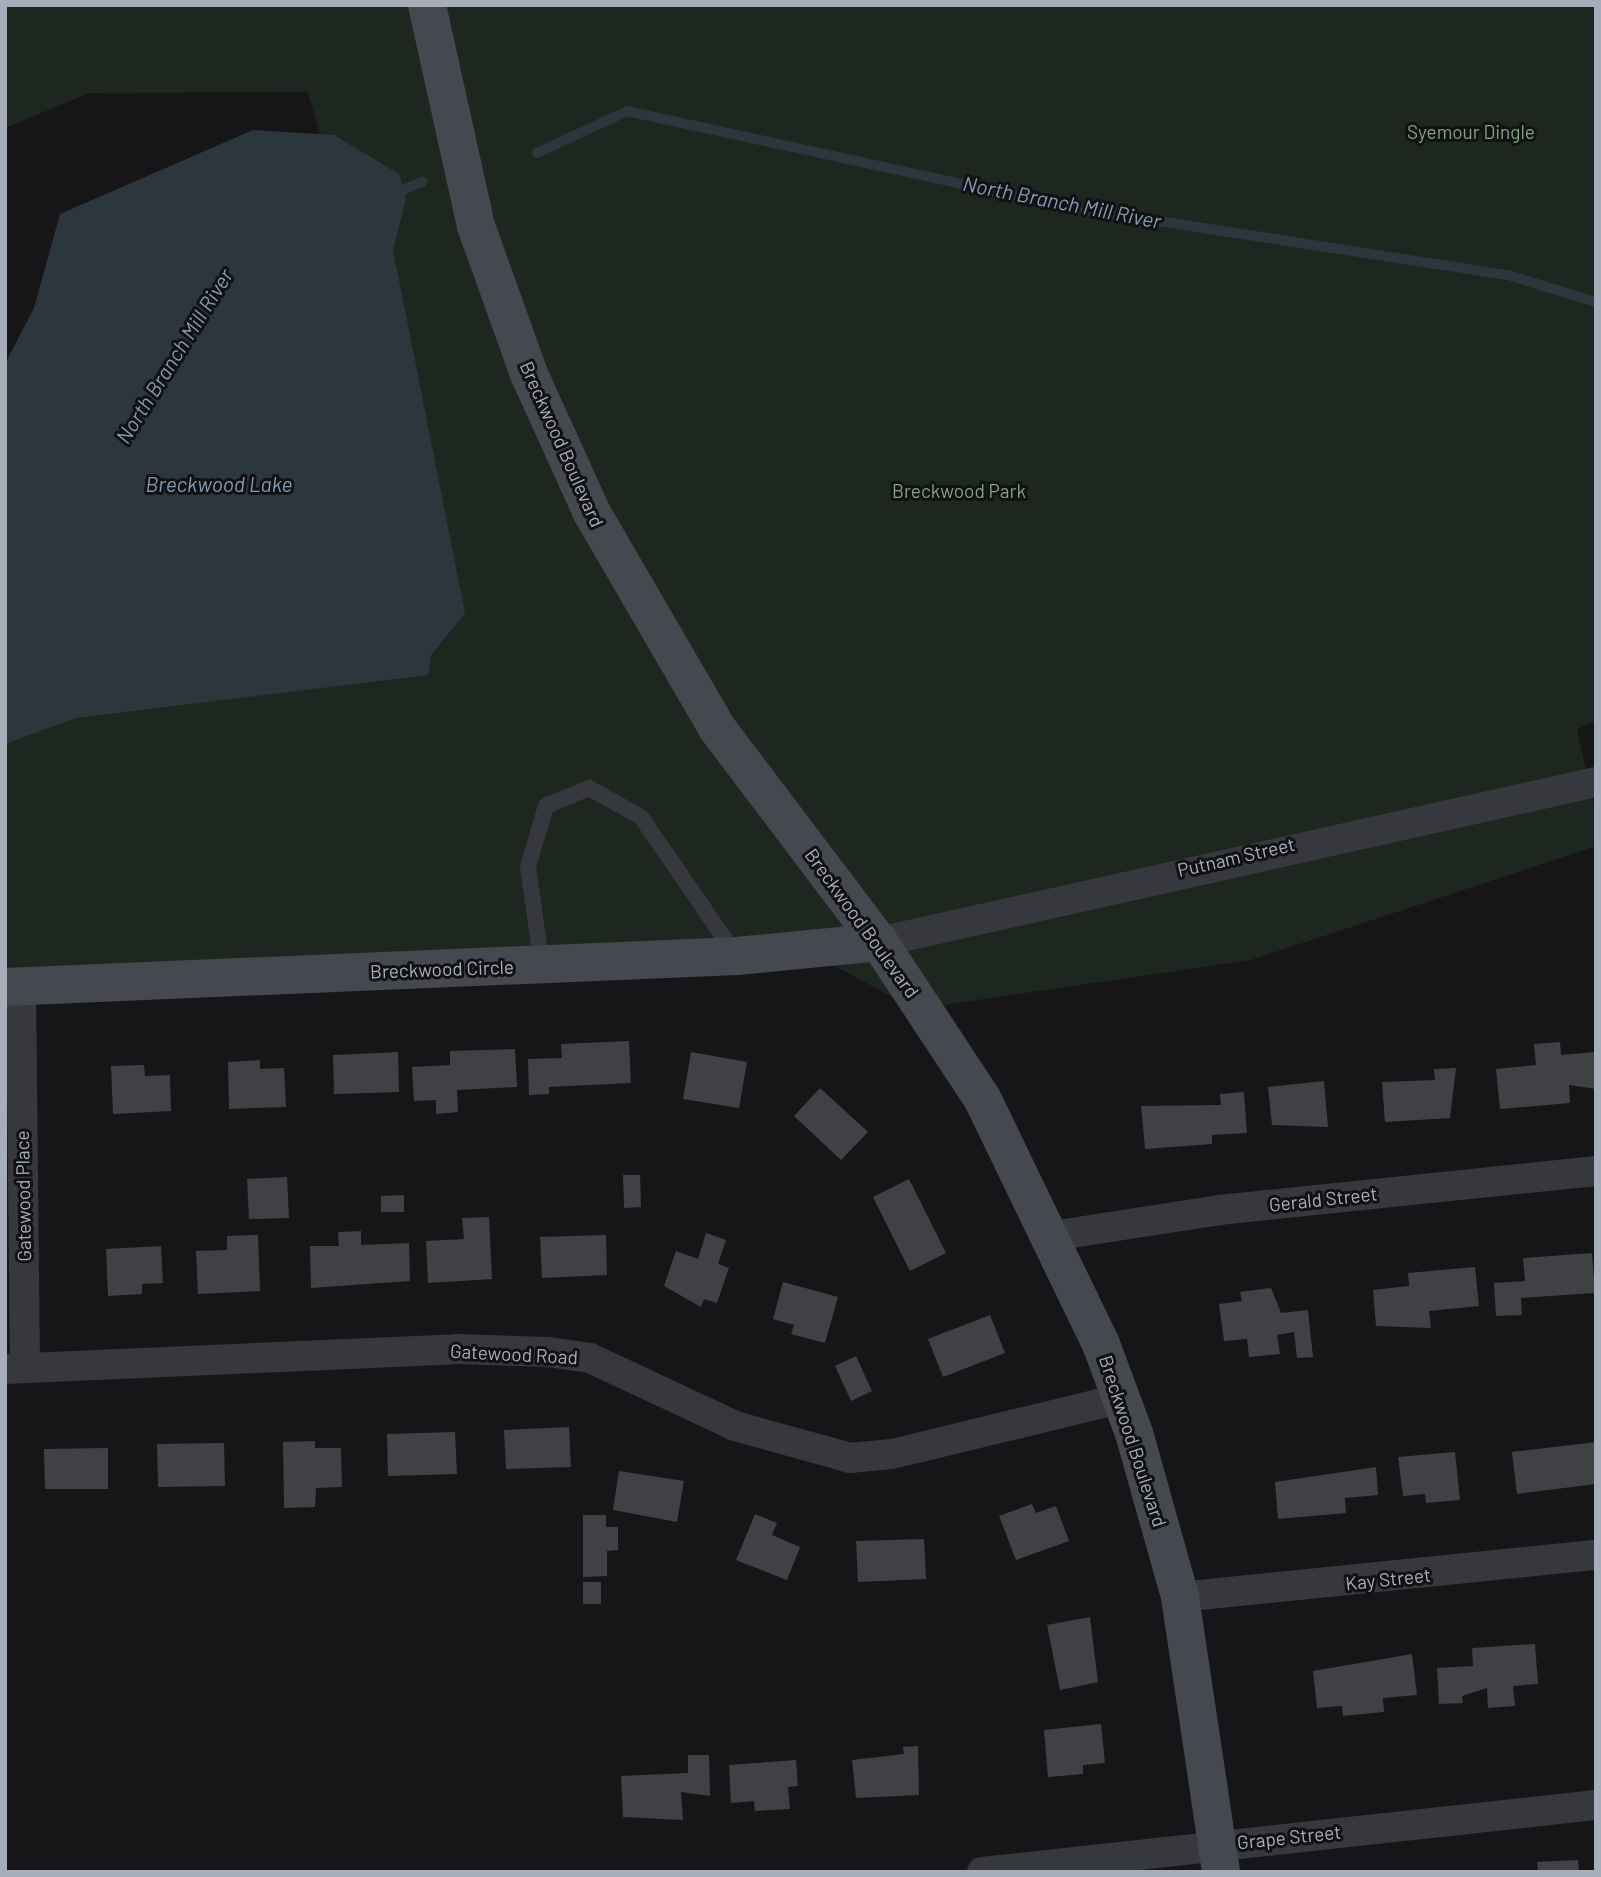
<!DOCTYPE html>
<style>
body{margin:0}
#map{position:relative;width:1601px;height:1877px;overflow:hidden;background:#161618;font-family:Barlow,sans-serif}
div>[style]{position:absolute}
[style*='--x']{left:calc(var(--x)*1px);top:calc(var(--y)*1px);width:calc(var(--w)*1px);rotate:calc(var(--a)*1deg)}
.green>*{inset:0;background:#1e271f}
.water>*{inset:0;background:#2c363d}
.stream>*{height:10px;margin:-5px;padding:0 5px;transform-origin:5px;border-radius:5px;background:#2c363d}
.building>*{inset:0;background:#404145}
.lane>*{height:16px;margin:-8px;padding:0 8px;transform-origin:8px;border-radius:8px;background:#37383d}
.street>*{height:30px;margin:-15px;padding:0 15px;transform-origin:15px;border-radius:15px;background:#37383d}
.secondary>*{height:38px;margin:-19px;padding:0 19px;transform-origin:19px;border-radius:19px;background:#45484e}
span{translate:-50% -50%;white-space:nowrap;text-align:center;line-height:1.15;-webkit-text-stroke:6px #111113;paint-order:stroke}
.park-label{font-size:19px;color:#7fa480}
.street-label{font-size:19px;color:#a8aeb9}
.water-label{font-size:21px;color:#7f9db4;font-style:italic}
.frame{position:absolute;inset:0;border:7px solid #a8aeb9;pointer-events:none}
</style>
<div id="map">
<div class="green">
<i style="clip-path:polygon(5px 5px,1596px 5px,1596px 721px,1577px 729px,1596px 814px,1596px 846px,1251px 960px,915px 1009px,816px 956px,5px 980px,5px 711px,388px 375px,308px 92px,90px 93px,5px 128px)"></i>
</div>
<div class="water">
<i style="clip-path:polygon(253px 130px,334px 135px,399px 174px,406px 199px,393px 250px,465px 613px,431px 655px,428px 675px,76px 718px,5px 744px,5px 364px,34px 308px,60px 214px)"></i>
</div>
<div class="stream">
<i style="--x:537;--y:153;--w:99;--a:-25"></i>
<i style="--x:627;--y:111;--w:444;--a:12.3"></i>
<i style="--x:1061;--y:206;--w:452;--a:8.8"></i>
<i style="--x:1508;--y:275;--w:92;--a:17.1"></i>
<i style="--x:390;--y:195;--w:35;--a:-22"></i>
</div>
<div class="building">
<i style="clip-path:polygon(629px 1041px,631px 1083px,549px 1087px,549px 1094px,529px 1095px,528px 1059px,562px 1058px,561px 1044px)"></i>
<i style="clip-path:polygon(1560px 1042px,1561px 1055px,1595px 1052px,1596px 1089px,1569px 1085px,1570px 1103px,1500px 1109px,1496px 1069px,1536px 1065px,1534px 1044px)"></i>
<i style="clip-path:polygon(515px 1049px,517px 1087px,457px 1090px,458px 1112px,436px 1114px,436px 1100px,414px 1101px,412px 1067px,450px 1065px,450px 1051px)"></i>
<i style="clip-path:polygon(398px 1052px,399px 1092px,334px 1094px,333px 1055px)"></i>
<i style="clip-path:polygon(691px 1052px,747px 1062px,739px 1108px,683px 1099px)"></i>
<i style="clip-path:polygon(260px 1060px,260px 1069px,284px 1068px,286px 1107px,229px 1109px,228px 1062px)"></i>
<i style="clip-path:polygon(144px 1065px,145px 1076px,170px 1075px,171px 1111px,113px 1114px,111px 1066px)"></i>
<i style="clip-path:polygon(1456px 1068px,1450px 1118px,1385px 1122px,1382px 1082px,1435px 1080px,1434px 1069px)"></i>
<i style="clip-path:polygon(1324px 1081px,1328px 1127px,1272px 1125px,1268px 1087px)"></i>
<i style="clip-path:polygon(820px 1088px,868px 1132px,841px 1160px,794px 1116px)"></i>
<i style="clip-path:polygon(1244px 1092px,1247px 1133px,1212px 1135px,1212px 1144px,1145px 1149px,1141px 1106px,1221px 1105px,1220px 1094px)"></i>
<i style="clip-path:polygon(623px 1175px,640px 1175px,641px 1207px,624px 1208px)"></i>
<i style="clip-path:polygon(287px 1177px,289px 1218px,249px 1219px,247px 1179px)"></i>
<i style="clip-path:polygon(909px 1179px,946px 1253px,910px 1271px,873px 1197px)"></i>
<i style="clip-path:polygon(404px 1195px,404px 1212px,381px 1212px,381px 1196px)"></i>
<i style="clip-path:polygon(489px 1217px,492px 1279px,428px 1283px,426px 1241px,464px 1239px,462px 1218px)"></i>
<i style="clip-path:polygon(361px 1231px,361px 1245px,409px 1243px,410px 1281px,311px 1288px,310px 1246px,339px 1246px,338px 1232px)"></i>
<i style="clip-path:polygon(706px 1233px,726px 1240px,718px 1264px,729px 1268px,717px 1303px,704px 1299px,701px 1307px,664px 1286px,676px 1251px,698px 1259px)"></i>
<i style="clip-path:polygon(258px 1235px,260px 1291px,198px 1294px,196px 1251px,227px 1250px,227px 1236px)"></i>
<i style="clip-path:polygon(606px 1235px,607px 1275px,542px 1278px,540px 1237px)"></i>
<i style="clip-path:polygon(161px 1246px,163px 1283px,142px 1284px,142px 1294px,108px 1296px,106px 1249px)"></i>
<i style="clip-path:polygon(1592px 1253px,1595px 1293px,1521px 1298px,1522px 1315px,1496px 1316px,1494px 1283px,1525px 1281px,1523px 1258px)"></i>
<i style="clip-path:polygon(1475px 1267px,1479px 1306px,1429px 1311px,1431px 1328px,1376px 1326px,1373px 1290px,1409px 1286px,1408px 1273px)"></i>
<i style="clip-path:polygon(783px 1282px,838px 1297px,825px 1343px,791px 1334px,794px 1325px,773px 1319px)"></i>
<i style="clip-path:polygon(1271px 1288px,1281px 1313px,1308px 1310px,1313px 1357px,1297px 1358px,1294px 1332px,1277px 1335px,1280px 1354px,1249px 1357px,1247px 1339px,1224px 1341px,1219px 1304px,1242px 1301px,1240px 1292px)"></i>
<i style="clip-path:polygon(990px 1315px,1005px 1353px,943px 1377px,928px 1339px)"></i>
<i style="clip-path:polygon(856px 1356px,872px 1391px,851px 1401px,835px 1366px)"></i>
<i style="clip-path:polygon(569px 1427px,571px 1467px,506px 1469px,504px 1430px)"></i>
<i style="clip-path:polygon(455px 1432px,457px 1474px,388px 1476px,387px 1434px)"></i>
<i style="clip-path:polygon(315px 1441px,315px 1448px,341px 1448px,342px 1487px,316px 1488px,315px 1507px,284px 1508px,283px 1442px)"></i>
<i style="clip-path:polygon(1596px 1442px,1596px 1484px,1517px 1494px,1512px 1452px)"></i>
<i style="clip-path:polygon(224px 1443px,225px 1486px,158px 1487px,157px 1444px)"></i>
<i style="clip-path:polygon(108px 1448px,108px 1489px,45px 1489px,44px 1449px)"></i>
<i style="clip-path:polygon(1455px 1452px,1460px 1500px,1426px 1503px,1425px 1494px,1403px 1496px,1398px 1457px)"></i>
<i style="clip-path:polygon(1376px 1467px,1378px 1495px,1345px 1498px,1346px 1513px,1278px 1519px,1275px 1482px)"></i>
<i style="clip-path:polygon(619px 1471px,684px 1481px,677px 1522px,613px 1510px)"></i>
<i style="clip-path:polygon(1032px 1504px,1036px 1513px,1056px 1506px,1069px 1541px,1016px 1560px,999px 1516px)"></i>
<i style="clip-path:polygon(755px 1514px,777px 1523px,772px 1535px,800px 1547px,787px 1580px,736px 1560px)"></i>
<i style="clip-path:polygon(583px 1515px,606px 1515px,606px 1527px,618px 1527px,618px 1550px,607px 1551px,607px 1576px,583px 1577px)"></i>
<i style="clip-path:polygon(924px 1539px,926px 1579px,858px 1582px,856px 1541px)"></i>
<i style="clip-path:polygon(583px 1582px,601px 1582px,601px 1604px,583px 1604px)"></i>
<i style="clip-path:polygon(1090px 1617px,1098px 1682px,1060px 1690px,1047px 1625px)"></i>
<i style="clip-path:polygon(1535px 1644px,1538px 1684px,1513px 1686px,1515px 1706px,1488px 1708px,1487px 1688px,1462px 1696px,1463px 1703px,1439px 1704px,1437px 1668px,1473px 1666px,1472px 1648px)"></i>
<i style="clip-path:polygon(1412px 1654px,1417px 1695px,1383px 1698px,1384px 1712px,1343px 1716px,1342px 1706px,1317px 1708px,1313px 1671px)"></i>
<i style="clip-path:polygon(1101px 1724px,1105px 1763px,1083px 1765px,1083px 1774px,1048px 1777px,1044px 1730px)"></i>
<i style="clip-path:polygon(918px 1746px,919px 1795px,856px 1798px,852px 1760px,904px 1754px,903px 1747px)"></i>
<i style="clip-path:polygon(688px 1755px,709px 1755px,710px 1796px,681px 1792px,683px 1820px,623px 1817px,621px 1776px,688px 1773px)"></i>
<i style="clip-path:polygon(796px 1760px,798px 1786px,788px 1787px,790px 1809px,755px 1811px,754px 1801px,731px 1803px,729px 1765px)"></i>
<i style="clip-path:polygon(1578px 1860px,1579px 1872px,1538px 1872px,1537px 1862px)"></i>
</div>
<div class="lane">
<i style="--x:542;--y:966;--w:100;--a:-98"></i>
<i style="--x:528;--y:867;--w:64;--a:-73.6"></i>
<i style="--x:546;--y:806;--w:47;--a:-22.7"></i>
<i style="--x:589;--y:788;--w:60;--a:29.1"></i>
<i style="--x:641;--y:817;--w:166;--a:55.5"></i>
</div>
<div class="street">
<i style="--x:879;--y:942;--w:735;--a:-12.58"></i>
<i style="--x:21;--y:985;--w:380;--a:89.4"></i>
<i style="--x:1052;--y:1236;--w:169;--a:-8.8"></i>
<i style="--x:1219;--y:1210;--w:379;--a:-5.9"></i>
<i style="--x:5;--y:1369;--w:452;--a:-2.5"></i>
<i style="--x:457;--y:1349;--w:91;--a:1.9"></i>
<i style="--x:548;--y:1352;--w:42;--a:8.1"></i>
<i style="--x:590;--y:1358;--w:160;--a:25.1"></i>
<i style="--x:735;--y:1426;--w:119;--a:15.5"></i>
<i style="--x:850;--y:1458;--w:42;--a:-5.4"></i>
<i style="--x:892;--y:1454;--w:238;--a:-13.6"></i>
<i style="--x:1180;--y:1597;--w:418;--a:-5.8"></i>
<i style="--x:982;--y:1872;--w:618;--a:-6.23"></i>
</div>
<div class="secondary">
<i style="--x:427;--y:5;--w:226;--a:77.5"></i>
<i style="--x:476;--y:226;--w:157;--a:70.3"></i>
<i style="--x:529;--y:374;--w:153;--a:65.6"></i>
<i style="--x:592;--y:513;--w:249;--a:59.8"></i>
<i style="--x:717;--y:728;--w:268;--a:52.9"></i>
<i style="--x:879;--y:942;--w:187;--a:56.6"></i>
<i style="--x:982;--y:1098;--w:273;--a:64.2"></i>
<i style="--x:1101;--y:1344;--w:95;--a:69.7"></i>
<i style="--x:1134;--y:1433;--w:170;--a:74.3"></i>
<i style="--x:1180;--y:1597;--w:278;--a:81.5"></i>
<i style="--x:5;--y:987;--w:733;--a:-2.43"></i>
<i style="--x:737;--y:956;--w:143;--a:-5.6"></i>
</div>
<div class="park-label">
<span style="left:1471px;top:132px">Syemour Dingle</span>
<span style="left:959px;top:491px">Breckwood Park</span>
</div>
<div class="street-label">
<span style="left:562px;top:444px;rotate:66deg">Breckwood Boulevard</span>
<span style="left:1236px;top:857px;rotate:-13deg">Putnam Street</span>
<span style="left:862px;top:923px;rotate:54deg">Breckwood Boulevard</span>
<span style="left:442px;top:969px;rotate:-2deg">Breckwood Circle</span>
<span style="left:23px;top:1196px;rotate:-91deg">Gatewood Place</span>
<span style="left:1323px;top:1199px;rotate:-6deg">Gerald Street</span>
<span style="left:514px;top:1354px;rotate:3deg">Gatewood Road</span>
<span style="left:1133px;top:1441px;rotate:72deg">Breckwood Boulevard</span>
<span style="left:1388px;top:1579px;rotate:-6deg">Kay Street</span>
<span style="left:1289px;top:1837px;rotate:-6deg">Grape Street</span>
</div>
<div class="water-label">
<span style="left:1062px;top:202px;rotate:11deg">North Branch Mill River</span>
<span style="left:174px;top:356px;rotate:-58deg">North Branch Mill River</span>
<span style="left:219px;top:484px">Breckwood Lake</span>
</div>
<div class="frame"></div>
</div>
